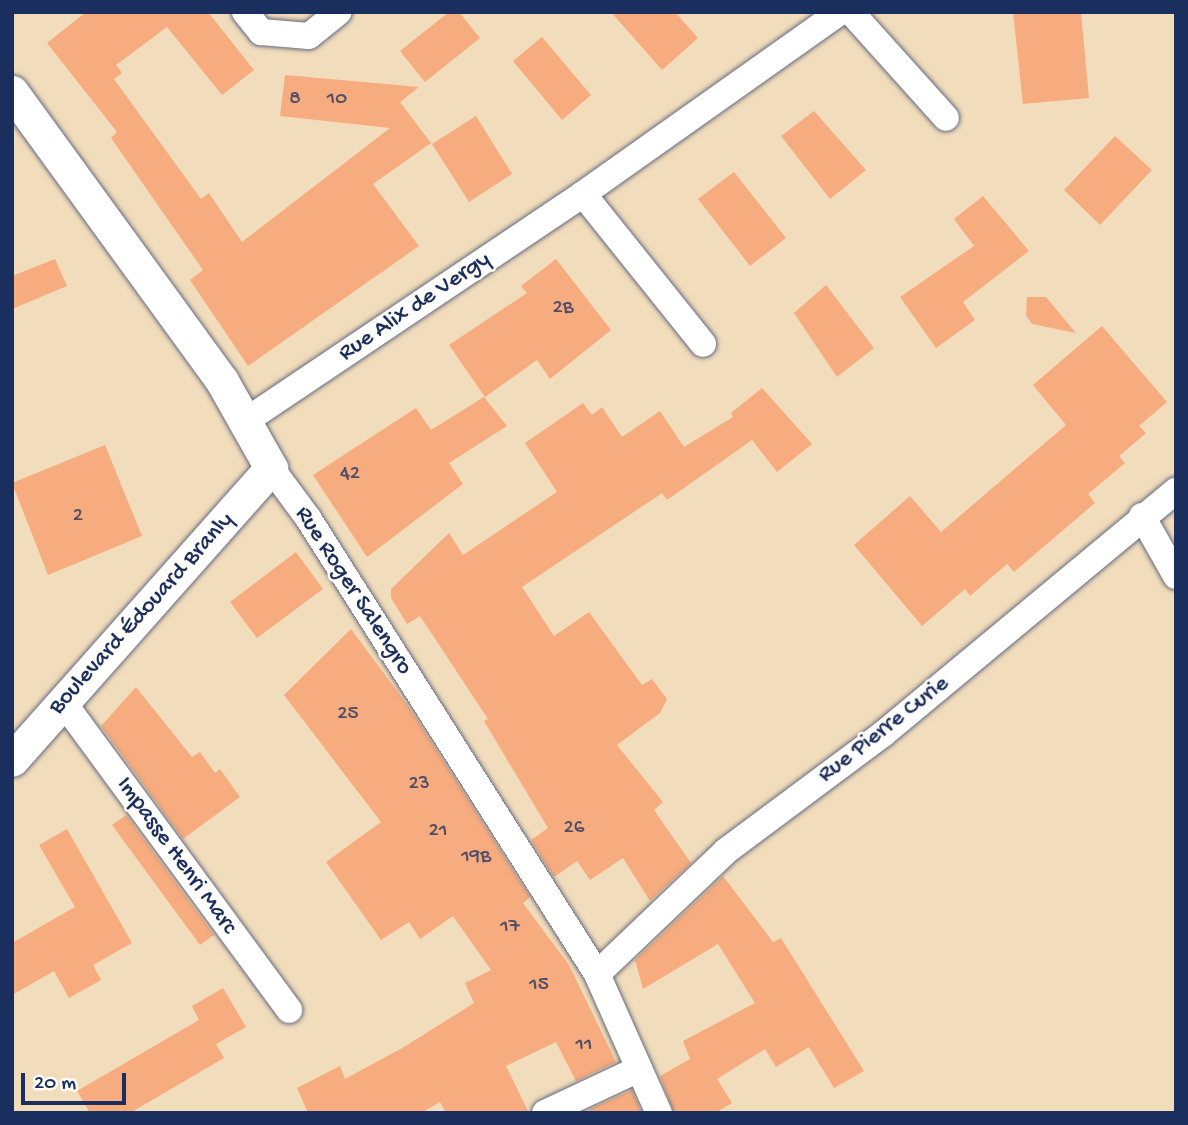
<!DOCTYPE html>
<meta charset="utf-8">
<style>
body{margin:0}
#map{position:relative;width:1188px;height:1125px;overflow:hidden;background:#f1dcbc;font-family:"Gochi Hand",sans-serif}
div>[style]{position:absolute}
[style*='--x']{left:calc(var(--x)*1px);top:calc(var(--y)*1px);width:calc(var(--w)*1px);rotate:calc(var(--a)*1deg)}
.building>*{inset:0;background:#f7ac7f}
.roads{filter:drop-shadow(0 0 2px #666c7f) drop-shadow(0 0 2px #666c7f)}
.minor>*{height:26px;margin:-13px;padding:0 13px;transform-origin:13px;border-radius:13px;background:#fff}
.tertiary>*{height:33px;margin:-16.5px;padding:0 16.5px;transform-origin:16.5px;border-radius:16.5px;background:#fff}
span{translate:-50% -50%;white-space:nowrap;text-align:center;line-height:1.15;-webkit-text-stroke:5px #fdfcf7;paint-order:stroke}
.number-label{font-size:21px;color:#524e66}
.number-label span{-webkit-text-stroke-width:0}
.street-label{font-size:24px;color:#1b2f5e}
.frame{position:absolute;inset:0;border:14px solid #1b2f5e;pointer-events:none}
.scale{position:absolute;left:21px;top:1073px;width:105px;height:32px;box-sizing:border-box;border:4px solid #1b2f5e;border-top:0;padding-left:9px;font-size:21px;line-height:24px;white-space:nowrap;color:#1b2f5e;-webkit-text-stroke:5px #fdfcf7;paint-order:stroke}
</style>
<div id="map">
<div class="building">
<i style="clip-path:polygon(86px 12px,208px 12px,254px 70px,222px 95px,167px 27px,116px 65px,122px 73px,114px 79px,201px 199px,209px 193px,242px 242px,390px 128px,280px 116px,285px 75px,419px 87px,400px 102px,431px 143px,373px 184px,419px 246px,248px 366px,190px 280px,203px 270px,111px 138px,117px 132px,47px 43px)"></i>
<i style="clip-path:polygon(449px 12px,459px 12px,480px 38px,425px 82px,400px 51px)"></i>
<i style="clip-path:polygon(611px 12px,675px 12px,698px 38px,662px 70px)"></i>
<i style="clip-path:polygon(1013px 12px,1081px 12px,1089px 98px,1023px 104px)"></i>
<i style="clip-path:polygon(542px 37px,591px 95px,562px 120px,513px 61px)"></i>
<i style="clip-path:polygon(814px 111px,866px 170px,830px 199px,781px 136px)"></i>
<i style="clip-path:polygon(476px 116px,512px 174px,469px 202px,432px 144px)"></i>
<i style="clip-path:polygon(1115px 136px,1152px 170px,1100px 225px,1064px 190px)"></i>
<i style="clip-path:polygon(734px 172px,786px 238px,750px 266px,698px 199px)"></i>
<i style="clip-path:polygon(983px 196px,1029px 251px,963px 302px,975px 320px,936px 348px,900px 297px,974px 246px,954px 219px)"></i>
<i style="clip-path:polygon(55px 259px,67px 286px,12px 309px,12px 276px)"></i>
<i style="clip-path:polygon(556px 259px,611px 330px,550px 379px,537px 360px,485px 397px,449px 345px,527px 293px,521px 286px)"></i>
<i style="clip-path:polygon(826px 285px,874px 348px,837px 377px,794px 313px)"></i>
<i style="clip-path:polygon(1027px 297px,1046px 297px,1076px 333px,1032px 324px,1026px 315px)"></i>
<i style="clip-path:polygon(1102px 326px,1167px 402px,1139px 426px,1146px 433px,1119px 456px,1125px 463px,1088px 494px,1095px 503px,1014px 572px,1007px 564px,970px 596px,965px 589px,922px 626px,854px 545px,910px 496px,941px 532px,1066px 425px,1033px 385px)"></i>
<i style="clip-path:polygon(762px 388px,812px 444px,777px 472px,752px 440px,667px 500px,662px 493px,522px 587px,554px 636px,589px 612px,642px 685px,652px 679px,667px 699px,660px 713px,617px 745px,663px 802px,654px 810px,691px 863px,650px 901px,623px 858px,590px 880px,577px 861px,554px 877px,531px 840px,548px 828px,484px 721px,488px 719px,420px 616px,407px 624px,391px 598px,391px 589px,449px 533px,463px 555px,557px 492px,525px 443px,583px 403px,592px 415px,602px 407px,622px 437px,660px 411px,684px 447px,733px 417px,731px 413px)"></i>
<i style="clip-path:polygon(484px 397px,507px 426px,449px 463px,463px 484px,367px 557px,313px 475px,416px 408px,431px 430px)"></i>
<i style="clip-path:polygon(105px 445px,142px 536px,48px 575px,12px 483px)"></i>
<i style="clip-path:polygon(296px 552px,323px 589px,257px 638px,230px 602px)"></i>
<i style="clip-path:polygon(351px 629px,411px 710px,530px 897px,523px 903px,569px 965px,616px 1062px,576px 1081px,556px 1042px,506px 1066px,529px 1113px,446px 1113px,440px 1102px,421px 1113px,308px 1113px,297px 1088px,340px 1066px,345px 1079px,404px 1047px,474px 1003px,465px 983px,491px 970px,453px 916px,420px 939px,409px 922px,381px 940px,326px 862px,381px 822px,284px 695px)"></i>
<i style="clip-path:polygon(136px 687px,192px 757px,200px 752px,215px 773px,220px 769px,240px 797px,183px 839px,101px 726px)"></i>
<i style="clip-path:polygon(126px 815px,214px 935px,200px 945px,112px 825px)"></i>
<i style="clip-path:polygon(67px 829px,132px 943px,93px 965px,101px 980px,69px 998px,54px 971px,12px 995px,12px 943px,75px 907px,39px 845px)"></i>
<i style="clip-path:polygon(723px 876px,773px 942px,781px 938px,864px 1071px,834px 1088px,809px 1047px,776px 1067px,765px 1049px,717px 1079px,732px 1103px,715px 1113px,674px 1113px,660px 1076px,690px 1059px,683px 1041px,755px 1003px,718px 944px,643px 989px,635px 960px)"></i>
<i style="clip-path:polygon(223px 988px,246px 1027px,216px 1044px,224px 1058px,130px 1113px,90px 1113px,77px 1091px,199px 1020px,192px 1006px)"></i>
<i style="clip-path:polygon(632px 1090px,642px 1113px,589px 1113px,590px 1109px)"></i>
</div>
<div class="roads">
<div class="minor">
<i style="--x:245;--y:12;--w:26;--a:51"></i>
<i style="--x:261;--y:32;--w:48;--a:4.8"></i>
<i style="--x:309;--y:36;--w:38;--a:-39"></i>
<i style="--x:851;--y:12;--w:142;--a:48.1"></i>
<i style="--x:583;--y:194;--w:192;--a:51.3"></i>
<i style="--x:247;--y:420;--w:405;--a:-33.9"></i>
<i style="--x:583;--y:194;--w:315;--a:-35.3"></i>
<i style="--x:271;--y:468;--w:62;--a:53.5"></i>
<i style="--x:308;--y:518;--w:540;--a:57.63"></i>
<i style="--x:597;--y:974;--w:152;--a:66"></i>
<i style="--x:1142;--y:516;--w:69;--a:60.5"></i>
<i style="--x:63;--y:702;--w:382;--a:53.7"></i>
<i style="--x:597;--y:974;--w:178;--a:-43.6"></i>
<i style="--x:726;--y:851;--w:196;--a:-36.7"></i>
<i style="--x:883;--y:734;--w:381;--a:-39.7"></i>
<i style="--x:545;--y:1113;--w:104;--a:-25.1"></i>
</div>
<div class="tertiary">
<i style="--x:12;--y:92;--w:357;--a:54"></i>
<i style="--x:222;--y:381;--w:100;--a:60.6"></i>
<i style="--x:271;--y:468;--w:390;--a:131.6"></i>
</div>
</div>
<div class="number-label">
<span style="left:295px;top:100px">8</span>
<span style="left:337px;top:100px">10</span>
<span style="left:563px;top:309px">2B</span>
<span style="left:350px;top:475px">42</span>
<span style="left:78px;top:517px">2</span>
<span style="left:348px;top:715px">25</span>
<span style="left:419px;top:785px">23</span>
<span style="left:574px;top:829px">26</span>
<span style="left:438px;top:832px">21</span>
<span style="left:476px;top:858px">19B</span>
<span style="left:510px;top:928px">17</span>
<span style="left:539px;top:986px">15</span>
<span style="left:584px;top:1046px">11</span>
</div>
<div class="street-label">
<span style="left:415px;top:307px;rotate:-34deg">Rue Alix de Vergy</span>
<span style="left:353px;top:591px;rotate:57deg">Rue Roger Salengro</span>
<span style="left:142px;top:614px;rotate:-48deg">Boulevard Édouard Branly</span>
<span style="left:884px;top:730px;rotate:-38deg">Rue Pierre Curie</span>
<span style="left:176px;top:856px;rotate:54deg">Impasse Henri Marc</span>
</div>
<div class="frame"></div>
<div class="scale">20 m</div>
</div>
